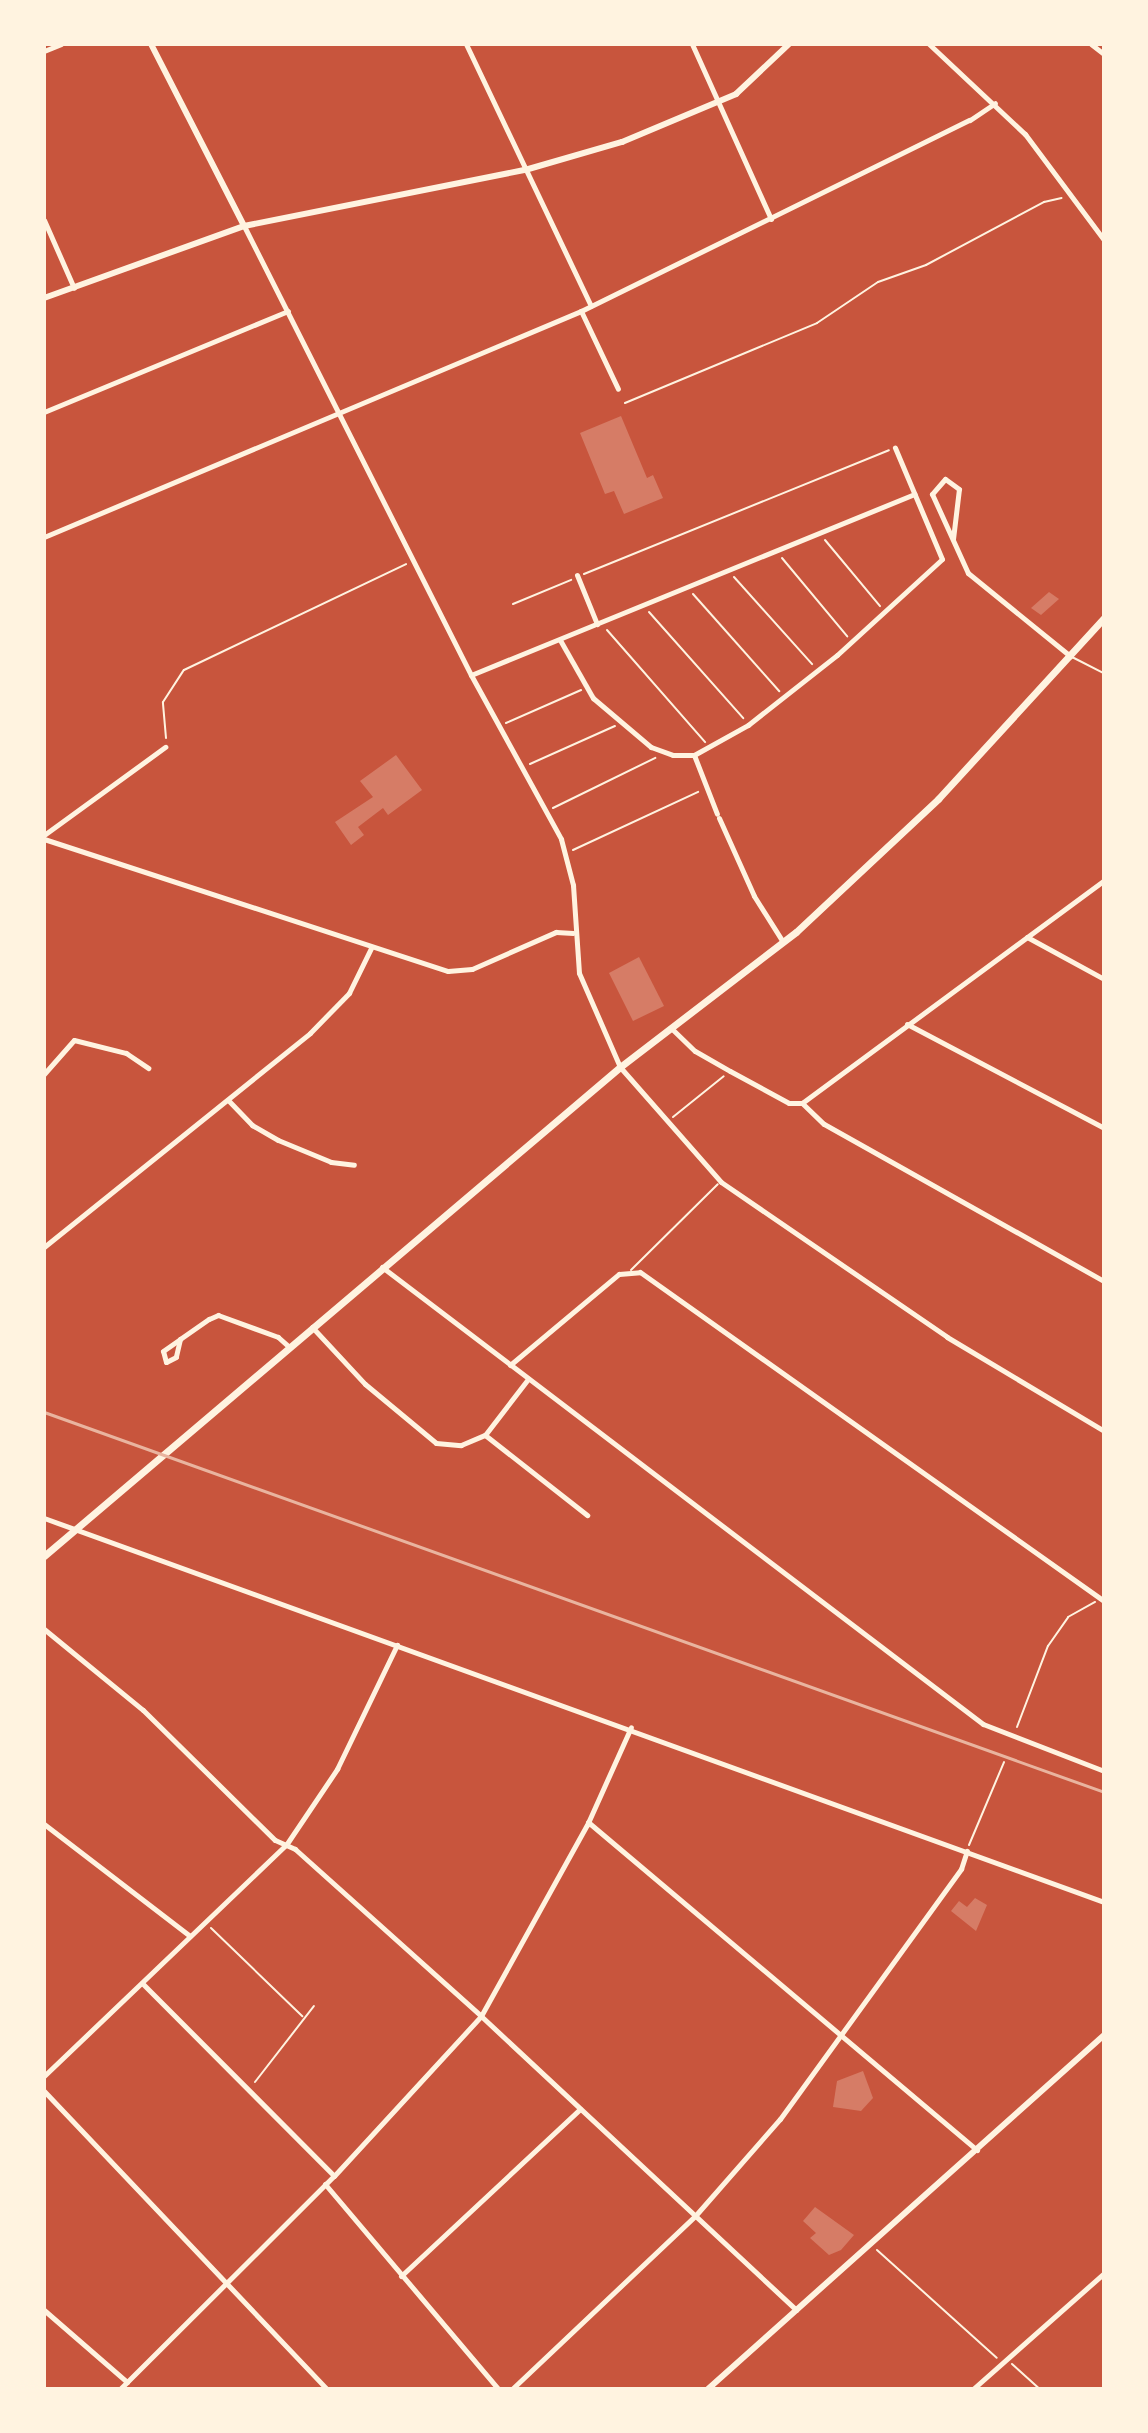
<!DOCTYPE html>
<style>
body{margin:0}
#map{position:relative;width:1148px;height:2433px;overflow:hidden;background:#c8553d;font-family:Quicksand,sans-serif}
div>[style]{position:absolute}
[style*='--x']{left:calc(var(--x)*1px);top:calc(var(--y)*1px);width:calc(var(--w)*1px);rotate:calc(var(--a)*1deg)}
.building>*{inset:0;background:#d67c66}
.path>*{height:2px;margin:-1px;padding:0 1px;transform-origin:1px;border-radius:1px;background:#fff3e0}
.service>*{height:2px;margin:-1px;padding:0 1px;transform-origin:1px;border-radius:1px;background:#fff3e0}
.minor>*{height:5px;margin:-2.5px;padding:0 2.5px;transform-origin:2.5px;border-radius:2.5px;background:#fff3e0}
.tertiary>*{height:6px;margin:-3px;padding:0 3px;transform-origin:3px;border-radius:3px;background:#fff3e0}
.secondary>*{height:7px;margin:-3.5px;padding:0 3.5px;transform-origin:3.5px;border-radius:3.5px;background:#fff3e0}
.rail>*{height:3px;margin:-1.5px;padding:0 1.5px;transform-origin:1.5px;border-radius:1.5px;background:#e9b49f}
span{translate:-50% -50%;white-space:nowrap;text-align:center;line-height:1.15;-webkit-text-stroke:8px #fff3e0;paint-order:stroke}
.frame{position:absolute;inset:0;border:46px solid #fff3e0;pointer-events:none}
</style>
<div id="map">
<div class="building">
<i style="clip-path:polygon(621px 416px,647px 478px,653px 475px,663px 498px,624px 514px,614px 491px,605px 494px,580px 433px)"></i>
<i style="clip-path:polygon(1049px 592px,1059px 599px,1041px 615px,1031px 608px)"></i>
<i style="clip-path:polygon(396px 755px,422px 790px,388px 815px,383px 808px,358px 827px,364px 835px,351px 845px,335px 822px,373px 797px,360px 781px)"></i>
<i style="clip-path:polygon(639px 957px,664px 1006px,633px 1021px,609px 973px)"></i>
<i style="clip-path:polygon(975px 1898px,987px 1905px,976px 1931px,951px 1911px,959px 1901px,967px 1907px)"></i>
<i style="clip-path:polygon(863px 2071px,873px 2098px,861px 2111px,833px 2107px,837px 2081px)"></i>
<i style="clip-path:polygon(815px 2207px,854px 2235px,841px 2250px,829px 2255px,810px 2238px,816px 2233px,803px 2221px)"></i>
</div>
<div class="path">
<i style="--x:625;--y:403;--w:208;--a:-22.6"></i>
<i style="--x:817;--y:323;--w:73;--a:-33.9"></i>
<i style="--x:878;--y:282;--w:51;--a:-19.5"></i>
<i style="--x:926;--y:265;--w:134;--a:-28.1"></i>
<i style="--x:1044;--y:202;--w:18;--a:-13"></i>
<i style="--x:825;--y:540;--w:86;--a:50.2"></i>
<i style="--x:782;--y:558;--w:102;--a:50.2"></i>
<i style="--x:584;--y:574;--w:329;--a:-22.1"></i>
<i style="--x:734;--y:577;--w:117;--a:48.1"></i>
<i style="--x:693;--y:594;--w:130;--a:48.4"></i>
<i style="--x:513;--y:604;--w:63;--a:-22.5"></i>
<i style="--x:649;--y:612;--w:142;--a:48.4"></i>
<i style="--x:607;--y:630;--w:149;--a:48.8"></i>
<i style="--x:506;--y:723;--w:82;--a:-23.7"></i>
<i style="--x:166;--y:738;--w:36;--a:-95"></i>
<i style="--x:163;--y:702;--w:38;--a:-57"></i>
<i style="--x:184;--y:670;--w:246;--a:-25.5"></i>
<i style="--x:530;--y:764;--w:93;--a:-24.1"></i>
<i style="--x:553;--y:808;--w:114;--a:-26.1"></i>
<i style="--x:573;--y:850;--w:138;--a:-24.9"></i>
<i style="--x:673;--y:1117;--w:65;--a:-38.8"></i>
<i style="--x:1103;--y:1590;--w:22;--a:-87"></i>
<i style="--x:1017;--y:1727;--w:87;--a:-69.1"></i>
<i style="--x:1048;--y:1646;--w:35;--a:-55"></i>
<i style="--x:1068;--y:1617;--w:31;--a:-29"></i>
<i style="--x:969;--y:1845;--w:90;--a:-67.1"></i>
<i style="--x:211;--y:1928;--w:127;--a:44"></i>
<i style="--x:255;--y:2082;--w:96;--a:-52.2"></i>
<i style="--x:877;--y:2250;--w:161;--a:42"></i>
<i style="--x:1012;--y:2364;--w:38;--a:42"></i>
</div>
<div class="service">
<i style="--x:1072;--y:657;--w:36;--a:27"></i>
<i style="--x:631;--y:1270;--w:122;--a:-44.7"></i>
</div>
<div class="minor">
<i style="--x:466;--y:44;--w:290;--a:64.5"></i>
<i style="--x:692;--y:44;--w:192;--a:65.7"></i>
<i style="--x:929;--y:44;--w:132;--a:43.2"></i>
<i style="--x:1025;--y:134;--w:132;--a:53.3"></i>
<i style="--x:1091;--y:44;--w:16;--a:38"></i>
<i style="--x:44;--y:51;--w:18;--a:-22"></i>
<i style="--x:44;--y:220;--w:74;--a:66.2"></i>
<i style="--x:244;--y:226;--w:503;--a:63.18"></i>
<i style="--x:471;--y:675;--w:187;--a:61.2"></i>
<i style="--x:561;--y:839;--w:48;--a:75.4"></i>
<i style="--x:573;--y:885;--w:88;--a:86.1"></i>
<i style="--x:579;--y:973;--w:103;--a:66.4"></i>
<i style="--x:620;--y:1067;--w:153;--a:48.7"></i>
<i style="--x:721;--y:1182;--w:274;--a:34.4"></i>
<i style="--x:947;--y:1337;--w:183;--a:30.9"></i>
<i style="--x:581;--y:311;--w:86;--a:64.6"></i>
<i style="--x:44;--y:412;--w:264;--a:-22.5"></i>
<i style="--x:44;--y:537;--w:583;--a:-22.82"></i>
<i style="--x:581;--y:311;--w:433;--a:-26.2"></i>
<i style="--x:970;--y:120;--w:30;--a:-34"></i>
<i style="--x:953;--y:539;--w:50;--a:-83.2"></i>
<i style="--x:959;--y:489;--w:17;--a:-144"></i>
<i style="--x:945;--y:479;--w:20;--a:131"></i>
<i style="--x:932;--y:494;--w:87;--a:65.5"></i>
<i style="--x:968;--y:573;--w:132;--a:39.1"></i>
<i style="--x:577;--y:575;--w:53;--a:67.8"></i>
<i style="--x:560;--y:640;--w:67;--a:60.4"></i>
<i style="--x:593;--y:698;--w:76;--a:40.2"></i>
<i style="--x:651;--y:747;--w:23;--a:20"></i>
<i style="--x:673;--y:755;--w:21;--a:0"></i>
<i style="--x:694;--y:755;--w:62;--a:-29.1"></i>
<i style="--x:748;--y:725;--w:113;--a:-38.2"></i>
<i style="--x:837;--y:655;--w:142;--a:-42.4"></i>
<i style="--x:942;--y:559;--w:121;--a:-112.9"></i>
<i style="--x:471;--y:675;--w:479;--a:-22.2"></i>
<i style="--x:694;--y:755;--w:63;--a:68.7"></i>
<i style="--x:719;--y:818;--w:85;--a:65.8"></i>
<i style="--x:754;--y:896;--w:54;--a:57.8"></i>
<i style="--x:44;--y:835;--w:150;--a:-36"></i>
<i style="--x:44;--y:839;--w:425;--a:18.1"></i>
<i style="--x:448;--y:971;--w:24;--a:-5"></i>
<i style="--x:472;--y:969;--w:92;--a:-23.8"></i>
<i style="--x:556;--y:932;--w:17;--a:3"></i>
<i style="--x:1027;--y:937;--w:88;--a:28.6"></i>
<i style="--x:907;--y:1024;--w:223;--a:27.8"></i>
<i style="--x:671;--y:1028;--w:33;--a:44"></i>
<i style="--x:695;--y:1051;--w:40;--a:29.7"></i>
<i style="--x:730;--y:1071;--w:67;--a:28.5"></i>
<i style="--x:789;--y:1103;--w:13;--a:0"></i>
<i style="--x:44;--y:1074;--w:45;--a:-48.6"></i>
<i style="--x:74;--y:1040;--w:54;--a:14"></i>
<i style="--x:126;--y:1053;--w:27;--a:34"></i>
<i style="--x:228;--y:1100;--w:35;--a:46"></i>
<i style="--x:252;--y:1125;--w:30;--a:30"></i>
<i style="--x:278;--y:1140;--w:57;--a:22.5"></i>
<i style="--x:331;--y:1162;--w:23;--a:7"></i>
<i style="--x:802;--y:1103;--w:375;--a:-36.4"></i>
<i style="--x:802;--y:1103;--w:30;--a:44"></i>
<i style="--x:824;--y:1124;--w:321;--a:29.3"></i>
<i style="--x:44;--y:1247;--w:341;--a:-38.8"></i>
<i style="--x:310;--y:1033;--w:56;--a:-45.7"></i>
<i style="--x:349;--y:993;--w:50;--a:-63.9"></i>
<i style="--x:382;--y:1267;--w:755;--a:37.25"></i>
<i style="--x:983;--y:1724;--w:130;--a:21.2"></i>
<i style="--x:312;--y:1327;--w:78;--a:47.1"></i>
<i style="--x:365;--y:1384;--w:92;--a:39.7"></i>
<i style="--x:436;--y:1443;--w:25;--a:5"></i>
<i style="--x:461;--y:1445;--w:26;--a:-23"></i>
<i style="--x:485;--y:1435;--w:71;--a:-52.5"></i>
<i style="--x:180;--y:1339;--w:18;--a:103"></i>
<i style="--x:176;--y:1357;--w:11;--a:153"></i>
<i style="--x:166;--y:1362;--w:11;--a:-105"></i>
<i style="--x:163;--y:1351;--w:21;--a:-35"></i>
<i style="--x:180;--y:1339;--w:35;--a:-35"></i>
<i style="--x:209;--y:1319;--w:10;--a:-24"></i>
<i style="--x:218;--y:1315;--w:64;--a:20.1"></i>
<i style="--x:278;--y:1337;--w:13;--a:42"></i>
<i style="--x:510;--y:1365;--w:142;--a:-39.9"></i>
<i style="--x:619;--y:1274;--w:21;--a:-5"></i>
<i style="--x:640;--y:1272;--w:569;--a:35.34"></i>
<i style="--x:485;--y:1435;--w:130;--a:38.1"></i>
<i style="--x:44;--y:1518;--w:1127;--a:19.91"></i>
<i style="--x:44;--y:1629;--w:128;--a:39.3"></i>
<i style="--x:143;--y:1710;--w:185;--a:44.6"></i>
<i style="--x:275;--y:1840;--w:22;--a:24"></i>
<i style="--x:295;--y:1849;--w:250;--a:41.9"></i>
<i style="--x:481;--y:2016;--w:431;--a:43"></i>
<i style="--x:588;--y:1822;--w:509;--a:40.14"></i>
<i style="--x:44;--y:1824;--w:184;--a:37.5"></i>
<i style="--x:142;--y:1983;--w:272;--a:45.1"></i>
<i style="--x:44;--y:2076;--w:335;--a:-43.7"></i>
<i style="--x:286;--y:1845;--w:92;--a:-56.1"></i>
<i style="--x:337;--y:1769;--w:138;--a:-64.2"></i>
<i style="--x:44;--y:2091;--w:411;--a:46.5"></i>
<i style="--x:325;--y:2184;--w:268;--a:49.8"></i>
<i style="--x:401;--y:2276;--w:245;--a:-43"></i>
<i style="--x:44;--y:2310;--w:110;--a:40.9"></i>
<i style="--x:120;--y:2389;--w:302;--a:-44.9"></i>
<i style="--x:334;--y:2176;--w:217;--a:-47.4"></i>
<i style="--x:481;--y:2016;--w:218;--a:-61"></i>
<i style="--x:587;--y:1825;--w:107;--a:-65.8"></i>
<i style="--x:512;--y:2389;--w:252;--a:-43.4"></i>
<i style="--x:695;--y:2216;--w:129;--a:-48.8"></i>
<i style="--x:780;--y:2119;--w:309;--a:-54.1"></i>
<i style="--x:961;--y:1869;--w:19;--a:-72"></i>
<i style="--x:973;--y:2389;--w:175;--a:-41.5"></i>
</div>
<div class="tertiary">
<i style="--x:151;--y:44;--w:204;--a:62.9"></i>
<i style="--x:44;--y:298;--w:213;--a:-19.8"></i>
<i style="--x:244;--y:226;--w:287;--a:-11.3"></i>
<i style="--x:525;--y:170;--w:101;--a:-16.1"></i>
<i style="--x:622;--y:142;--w:124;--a:-22.8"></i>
<i style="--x:736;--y:94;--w:73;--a:-43.3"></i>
<i style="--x:708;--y:2389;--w:531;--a:-41.79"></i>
</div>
<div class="secondary">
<i style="--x:44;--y:1556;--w:756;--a:-40.33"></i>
<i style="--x:620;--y:1067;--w:222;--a:-37.5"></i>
<i style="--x:796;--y:932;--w:195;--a:-43.1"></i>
<i style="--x:938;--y:799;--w:246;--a:-47.5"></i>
</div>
<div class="rail">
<i style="--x:44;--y:1412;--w:1126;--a:19.72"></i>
</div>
<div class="frame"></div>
</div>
